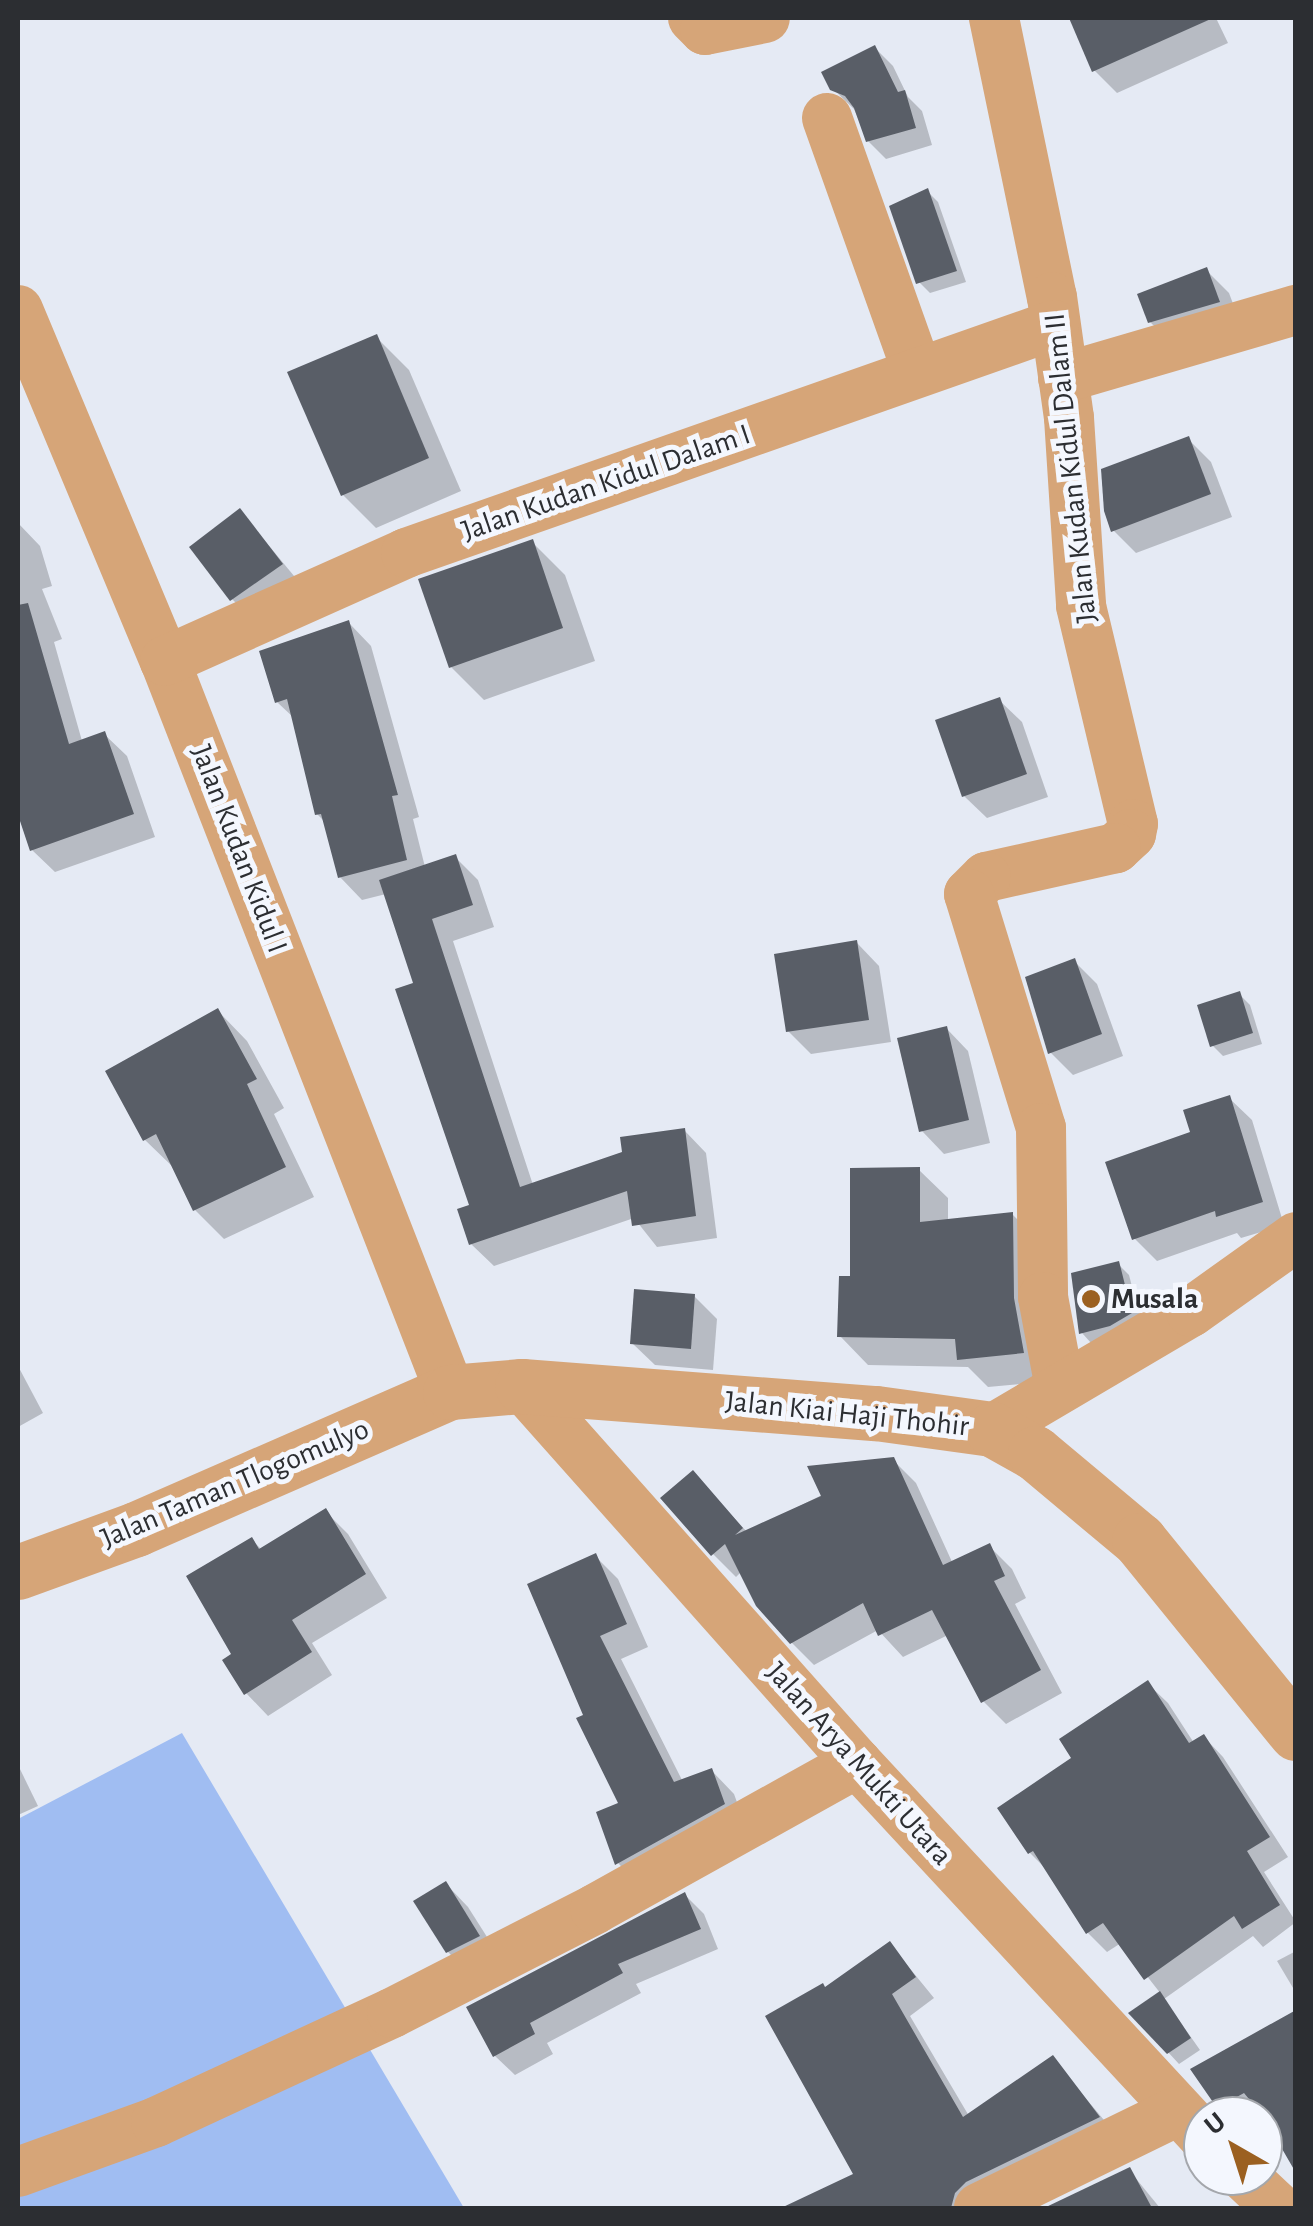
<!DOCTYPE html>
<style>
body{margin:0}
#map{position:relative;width:1313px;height:2226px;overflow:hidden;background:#e5eaf4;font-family:"Alegreya Sans",sans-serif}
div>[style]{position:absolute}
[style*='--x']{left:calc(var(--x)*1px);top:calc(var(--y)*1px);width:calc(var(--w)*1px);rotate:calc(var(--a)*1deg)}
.green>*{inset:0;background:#a0bdf2}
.shadow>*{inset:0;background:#0003}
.building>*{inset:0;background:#595e67}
.minor>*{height:50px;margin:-25px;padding:0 25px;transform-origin:25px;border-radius:25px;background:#d6a578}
.tertiary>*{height:55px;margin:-27.5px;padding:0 27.5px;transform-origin:27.5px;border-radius:27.5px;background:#d6a578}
.dots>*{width:28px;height:28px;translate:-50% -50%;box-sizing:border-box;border:5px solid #f4f7fe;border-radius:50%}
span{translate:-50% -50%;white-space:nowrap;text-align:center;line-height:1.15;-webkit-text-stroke:10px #f4f7fe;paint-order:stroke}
.street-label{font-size:30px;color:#2c2e32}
.poi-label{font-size:30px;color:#2c2e32;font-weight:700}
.left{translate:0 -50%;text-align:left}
.frame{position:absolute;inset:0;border:20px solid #2c2e32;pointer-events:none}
.north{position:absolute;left:1183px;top:2096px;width:100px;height:100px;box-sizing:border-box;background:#f4f7fe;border:2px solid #a4a7ac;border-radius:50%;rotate:321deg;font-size:28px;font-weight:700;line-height:40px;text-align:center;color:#2c2e32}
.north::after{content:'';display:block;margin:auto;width:35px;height:45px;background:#9b6021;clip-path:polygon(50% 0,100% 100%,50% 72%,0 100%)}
</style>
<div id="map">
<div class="green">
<i style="clip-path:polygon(182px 1733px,464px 2208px,18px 2208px,18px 1819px)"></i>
</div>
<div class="shadow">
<i style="clip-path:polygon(1071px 18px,1216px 18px,1228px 43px,1117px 93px,1094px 70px)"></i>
<i style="clip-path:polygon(875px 48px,893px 66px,908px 97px,922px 111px,932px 145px,886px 159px,868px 141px,854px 109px,832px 88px)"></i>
<i style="clip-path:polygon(927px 191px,938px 202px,966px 282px,930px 293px,919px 282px)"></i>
<i style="clip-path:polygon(1206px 270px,1229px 293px,1241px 325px,1173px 344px,1150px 322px)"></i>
<i style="clip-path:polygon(376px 337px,409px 370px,461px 491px,376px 528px,343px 495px)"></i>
<i style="clip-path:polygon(1188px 439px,1211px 462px,1232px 517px,1136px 553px,1114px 531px)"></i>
<i style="clip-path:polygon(240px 511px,304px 588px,254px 621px,232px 599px)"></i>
<i style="clip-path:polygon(18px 523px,40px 546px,52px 586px,42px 589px,62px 639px,54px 642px,82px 741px,104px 734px,127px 756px,155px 837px,55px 872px,32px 850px,18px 807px)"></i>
<i style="clip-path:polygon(532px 542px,565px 575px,595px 661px,484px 700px,451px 667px)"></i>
<i style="clip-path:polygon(349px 623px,371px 646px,419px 817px,413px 819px,425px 867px,455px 857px,478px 880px,494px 927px,453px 941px,533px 1185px,684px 1130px,706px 1153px,717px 1238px,657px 1247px,634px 1218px,494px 1266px,471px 1244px,472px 1206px,416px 984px,386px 894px,362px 900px,340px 877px,326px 823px,317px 814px,294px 718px,277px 702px)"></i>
<i style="clip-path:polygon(999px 700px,1022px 722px,1048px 797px,987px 818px,964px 796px)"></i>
<i style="clip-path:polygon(857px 943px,879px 966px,891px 1042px,811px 1054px,788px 1031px)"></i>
<i style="clip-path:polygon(1074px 961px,1097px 984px,1123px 1056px,1073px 1075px,1050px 1052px)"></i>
<i style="clip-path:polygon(1239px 994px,1250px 1005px,1262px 1044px,1223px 1056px,1212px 1045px)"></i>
<i style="clip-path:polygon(218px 1011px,247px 1041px,284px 1108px,274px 1114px,314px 1197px,224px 1239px,195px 1210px,175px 1169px,145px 1140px,108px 1072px)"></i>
<i style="clip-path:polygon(946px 1028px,968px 1051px,990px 1143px,944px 1154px,922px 1131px)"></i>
<i style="clip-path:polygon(1229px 1098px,1252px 1120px,1284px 1225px,1241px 1238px,1237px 1233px,1157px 1261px,1134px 1238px,1193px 1134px)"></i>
<i style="clip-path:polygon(919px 1170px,948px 1198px,948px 1221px,1012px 1214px,1041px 1243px,1051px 1381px,988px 1387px,968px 1367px,868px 1365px,840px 1336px,853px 1279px)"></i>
<i style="clip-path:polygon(1118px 1264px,1129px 1275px,1142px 1325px,1092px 1344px,1082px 1333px)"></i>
<i style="clip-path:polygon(694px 1296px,717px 1319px,713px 1370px,655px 1365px,632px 1343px)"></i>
<i style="clip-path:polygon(18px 1366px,43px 1413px,18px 1427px)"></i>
<i style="clip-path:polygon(893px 1460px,916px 1483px,953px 1564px,989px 1546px,1012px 1569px,1026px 1598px,1015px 1604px,1062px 1693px,1006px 1724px,983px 1701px,948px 1635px,903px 1657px,878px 1630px,814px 1665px,791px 1642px,741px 1572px,736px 1577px,713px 1554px,693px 1473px,747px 1532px)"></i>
<i style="clip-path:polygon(325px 1511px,348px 1534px,387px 1598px,312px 1643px,332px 1675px,268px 1716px,246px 1693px,235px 1655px,252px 1540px,262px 1550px)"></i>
<i style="clip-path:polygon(595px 1556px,618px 1579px,648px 1647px,621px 1659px,683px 1782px,712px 1771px,734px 1794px,746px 1827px,640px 1886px,618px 1863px,621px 1805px,586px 1716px)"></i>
<i style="clip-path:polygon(1148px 1684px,1168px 1703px,1194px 1743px,1204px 1737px,1223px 1757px,1288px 1857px,1264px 1872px,1296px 1922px,1263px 1947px,1253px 1936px,1164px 1999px,1200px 2050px,1179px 2064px,1132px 2013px,1161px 1994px,1121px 1943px,1107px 1952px,1087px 1932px,1048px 1871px,1030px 1853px,1075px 1759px)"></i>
<i style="clip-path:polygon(18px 1765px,38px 1806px,18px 1815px)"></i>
<i style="clip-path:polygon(446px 1884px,468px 1907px,501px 1959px,470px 1974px,448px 1952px)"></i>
<i style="clip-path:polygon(685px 1895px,704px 1914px,718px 1949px,636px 1984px,641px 1993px,547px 2043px,553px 2054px,515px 2075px,495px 2056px,469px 2008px)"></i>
<i style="clip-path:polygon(890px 1944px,934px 1998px,910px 2016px,969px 2116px,1052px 2058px,1119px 2138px,980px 2208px,815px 2208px,810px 2198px,856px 2175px,826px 1990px)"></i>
<i style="clip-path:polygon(1296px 1951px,1296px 1993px,1277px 1961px)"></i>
<i style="clip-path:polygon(1296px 2013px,1294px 2166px,1263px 2116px,1228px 2116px,1218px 2107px)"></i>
<i style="clip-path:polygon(1129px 2170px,1160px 2208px,1049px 2208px)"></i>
</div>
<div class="building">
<i style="clip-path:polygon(1069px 18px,1213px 18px,1092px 72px)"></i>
<i style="clip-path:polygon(875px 45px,898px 92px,905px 90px,916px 128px,866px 142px,854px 108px,845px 96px,830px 90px,821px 72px)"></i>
<i style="clip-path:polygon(928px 188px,957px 271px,916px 284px,889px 206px)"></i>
<i style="clip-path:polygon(1207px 267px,1220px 302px,1148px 323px,1137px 294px)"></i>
<i style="clip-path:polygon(377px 334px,429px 458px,341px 496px,287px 372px)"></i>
<i style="clip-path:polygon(1189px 436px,1211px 494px,1111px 532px,1104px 511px,1101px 469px)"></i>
<i style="clip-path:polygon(240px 508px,283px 564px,230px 601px,189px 547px)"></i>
<i style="clip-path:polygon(533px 539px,563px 628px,449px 668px,418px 579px)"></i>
<i style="clip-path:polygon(28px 603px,69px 744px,105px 731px,134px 814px,30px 851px,18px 815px,18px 605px)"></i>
<i style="clip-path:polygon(349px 620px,398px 795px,392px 796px,407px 860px,338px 878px,321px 814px,315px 815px,287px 699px,275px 703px,259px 651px)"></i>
<i style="clip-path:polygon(1000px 697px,1027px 774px,962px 797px,935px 720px)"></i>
<i style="clip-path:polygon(456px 854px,473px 905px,432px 919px,520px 1187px,622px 1152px,620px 1137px,685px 1128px,696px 1216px,632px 1226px,627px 1191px,469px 1245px,457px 1209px,469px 1205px,395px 989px,413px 983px,379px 880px)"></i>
<i style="clip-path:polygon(857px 940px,869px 1020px,786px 1032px,774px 954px)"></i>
<i style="clip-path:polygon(1075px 958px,1102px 1034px,1048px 1054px,1025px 977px)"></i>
<i style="clip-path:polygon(1240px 991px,1253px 1033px,1210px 1047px,1197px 1005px)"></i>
<i style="clip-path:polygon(218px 1008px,257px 1079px,247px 1084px,286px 1167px,193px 1211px,156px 1134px,143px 1141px,105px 1071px)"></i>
<i style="clip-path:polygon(947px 1026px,969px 1120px,919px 1132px,897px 1038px)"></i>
<i style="clip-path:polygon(1230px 1095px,1263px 1202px,1216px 1217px,1215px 1211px,1132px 1240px,1105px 1162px,1190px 1132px,1183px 1110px)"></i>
<i style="clip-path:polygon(920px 1167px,920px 1222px,1013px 1212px,1014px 1298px,1024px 1353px,957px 1360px,955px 1339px,837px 1337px,839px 1276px,850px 1276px,850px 1168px)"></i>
<i style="clip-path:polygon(1119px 1261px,1132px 1313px,1110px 1326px,1079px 1334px,1071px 1273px)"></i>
<i style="clip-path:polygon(634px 1289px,695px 1294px,691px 1349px,630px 1344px)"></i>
<i style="clip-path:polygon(894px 1457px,943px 1565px,990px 1543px,1005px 1576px,994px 1581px,1041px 1670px,981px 1703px,932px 1610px,878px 1636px,863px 1603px,790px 1644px,756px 1606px,725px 1544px,711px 1556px,660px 1498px,693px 1470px,743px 1528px,735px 1535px,821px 1496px,807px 1466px)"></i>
<i style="clip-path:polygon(326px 1508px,366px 1574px,292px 1620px,312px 1652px,244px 1695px,222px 1660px,231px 1654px,186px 1576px,252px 1537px,259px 1549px)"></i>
<i style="clip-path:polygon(596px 1553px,627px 1624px,600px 1636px,674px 1782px,712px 1768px,725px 1804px,615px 1865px,596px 1812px,618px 1803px,576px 1718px,583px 1715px,527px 1584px)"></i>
<i style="clip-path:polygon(1148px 1680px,1189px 1743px,1204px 1734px,1270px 1837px,1247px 1851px,1280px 1905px,1242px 1929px,1234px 1916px,1144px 1980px,1103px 1923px,1086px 1934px,1033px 1851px,1028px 1854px,997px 1808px,1071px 1758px,1059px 1739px)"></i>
<i style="clip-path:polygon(446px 1881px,480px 1936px,446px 1953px,413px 1901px)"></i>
<i style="clip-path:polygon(685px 1892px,701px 1929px,618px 1964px,623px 1973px,530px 2023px,535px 2034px,493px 2057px,466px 2007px)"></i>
<i style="clip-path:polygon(890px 1941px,916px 1977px,892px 1994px,963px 2117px,1053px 2055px,1100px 2117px,966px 2182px,955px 2193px,951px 2208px,781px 2208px,853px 2174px,765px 2016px,823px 1983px,825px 1987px)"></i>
<i style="clip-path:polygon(1160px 1991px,1191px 2038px,1167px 2054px,1128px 2013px)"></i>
<i style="clip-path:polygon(1296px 2010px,1296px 2173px,1263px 2116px,1244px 2093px,1217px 2108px,1190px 2069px)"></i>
<i style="clip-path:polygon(1130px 2167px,1152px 2208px,1044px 2208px)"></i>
</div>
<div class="minor">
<i style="--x:693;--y:18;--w:17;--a:45"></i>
<i style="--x:705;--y:30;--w:61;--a:-11.3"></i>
<i style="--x:994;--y:18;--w:285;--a:78.3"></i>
<i style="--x:1052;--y:297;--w:122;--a:82"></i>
<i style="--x:1069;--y:418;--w:188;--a:86.3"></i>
<i style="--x:1081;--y:606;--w:224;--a:76.6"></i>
<i style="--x:1133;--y:824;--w:10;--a:101"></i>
<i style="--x:1131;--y:834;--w:21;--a:137"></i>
<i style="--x:1116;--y:848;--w:133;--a:167.4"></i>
<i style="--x:986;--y:877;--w:24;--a:135"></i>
<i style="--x:969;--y:894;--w:245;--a:72.9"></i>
<i style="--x:1041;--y:1128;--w:169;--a:89.3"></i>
<i style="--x:1043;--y:1297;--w:93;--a:79.4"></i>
<i style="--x:827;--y:118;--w:269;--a:70.4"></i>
<i style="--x:18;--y:310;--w:381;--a:67.3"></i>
<i style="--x:165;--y:661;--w:785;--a:68.7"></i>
<i style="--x:1063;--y:378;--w:243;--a:-16.3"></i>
<i style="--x:165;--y:661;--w:264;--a:-24.1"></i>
<i style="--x:406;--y:553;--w:687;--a:-19.38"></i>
<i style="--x:522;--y:1386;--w:504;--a:48.38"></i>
<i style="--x:857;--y:1763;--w:509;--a:47.15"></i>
<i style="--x:992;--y:1429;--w:231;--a:-30.5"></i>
<i style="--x:1191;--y:1312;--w:129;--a:-35.5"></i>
<i style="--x:18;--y:2172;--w:147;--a:-19.9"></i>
<i style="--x:156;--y:2122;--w:260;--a:-24.8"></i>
<i style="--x:392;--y:2013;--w:228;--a:-27.1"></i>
<i style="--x:595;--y:1909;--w:300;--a:-29.1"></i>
<i style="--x:1244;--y:2176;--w:47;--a:43.3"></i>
<i style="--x:979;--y:2208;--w:221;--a:-26"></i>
</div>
<div class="tertiary">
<i style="--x:18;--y:1572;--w:126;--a:-20"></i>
<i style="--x:136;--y:1529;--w:343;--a:-23.6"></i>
<i style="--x:450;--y:1392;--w:72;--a:-4.8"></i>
<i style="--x:522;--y:1386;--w:355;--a:4.4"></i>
<i style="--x:876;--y:1413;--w:117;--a:7.9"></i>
<i style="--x:992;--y:1429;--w:49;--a:29.2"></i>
<i style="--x:1035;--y:1453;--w:136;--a:39.9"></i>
<i style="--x:1139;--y:1540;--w:249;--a:50.9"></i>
</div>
<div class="dots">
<i style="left:1091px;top:1299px;background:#9b6021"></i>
</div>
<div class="street-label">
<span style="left:1071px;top:468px;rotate:-96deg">Jalan Kudan Kidul Dalam II</span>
<span style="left:606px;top:483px;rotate:-19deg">Jalan Kudan Kidul Dalam I</span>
<span style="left:239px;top:849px;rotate:69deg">Jalan Kudan Kidul I</span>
<span style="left:847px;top:1414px;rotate:6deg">Jalan Kiai Haji Thohir</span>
<span style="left:235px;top:1484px;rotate:-23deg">Jalan Taman Tlogomulyo</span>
<span style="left:859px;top:1764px;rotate:48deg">Jalan Arya Mukti Utara</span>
</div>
<div class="poi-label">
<span class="left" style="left:1111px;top:1299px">Musala</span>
</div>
<div class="frame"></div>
<div class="north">U</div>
</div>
